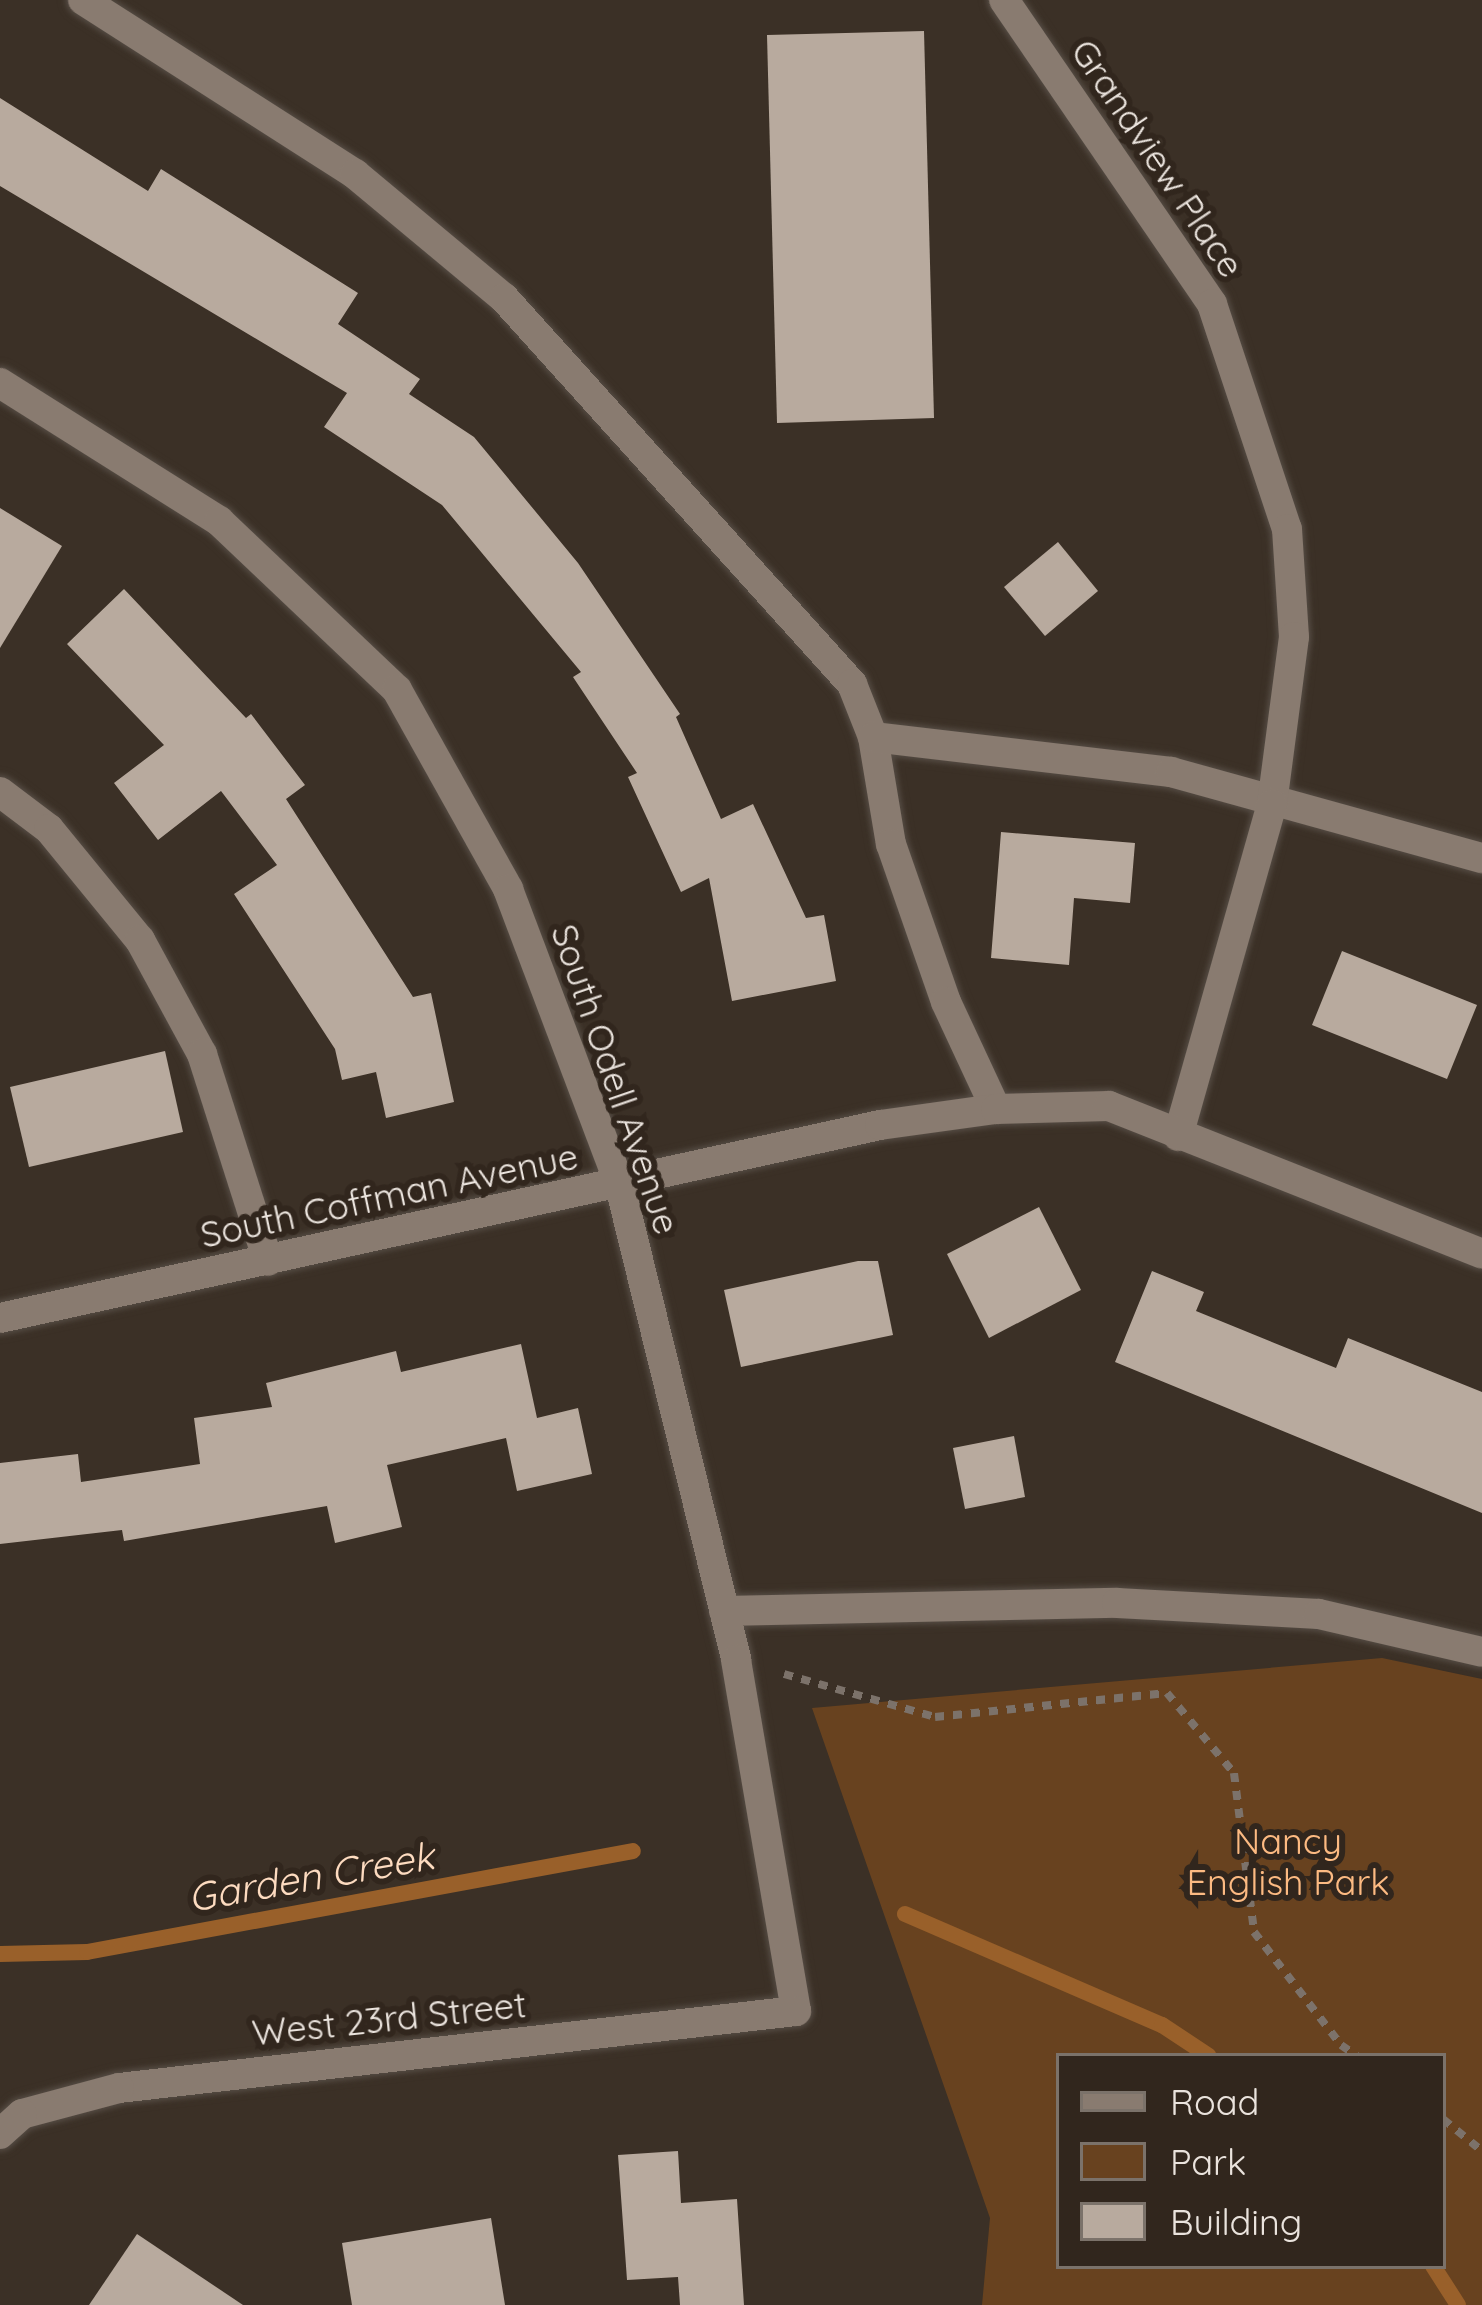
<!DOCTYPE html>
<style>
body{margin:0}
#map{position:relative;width:1482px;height:2305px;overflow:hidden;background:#3b3026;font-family:Quicksand,sans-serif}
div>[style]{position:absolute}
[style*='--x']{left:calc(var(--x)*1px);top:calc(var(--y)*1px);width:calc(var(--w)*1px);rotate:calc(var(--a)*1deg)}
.green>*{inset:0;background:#68421f}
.stream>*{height:16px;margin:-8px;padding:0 8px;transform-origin:8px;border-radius:8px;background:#99602a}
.building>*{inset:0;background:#b8aa9e}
.path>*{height:8px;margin-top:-4px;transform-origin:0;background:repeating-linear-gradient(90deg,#7c726a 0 9px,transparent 0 18px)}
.roads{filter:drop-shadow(0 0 3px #564d45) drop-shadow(0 0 3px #564d45)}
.lane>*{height:30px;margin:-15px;padding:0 15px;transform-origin:15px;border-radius:15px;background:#897b70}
.street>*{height:30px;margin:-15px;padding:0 15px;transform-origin:15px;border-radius:15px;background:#897b70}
span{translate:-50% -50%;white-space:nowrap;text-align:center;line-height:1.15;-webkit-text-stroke:12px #31261d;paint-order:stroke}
.street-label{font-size:36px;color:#eae3dd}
.park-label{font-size:36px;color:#fcba82}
.water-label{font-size:39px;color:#fddbc0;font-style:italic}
.legend{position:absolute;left:1056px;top:2053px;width:390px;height:216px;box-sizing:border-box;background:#31261d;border:3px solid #7b726a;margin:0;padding:15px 21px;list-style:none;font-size:36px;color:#eae3dd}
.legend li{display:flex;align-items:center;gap:24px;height:60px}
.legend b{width:60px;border:3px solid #7b726a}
</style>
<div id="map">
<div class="green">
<i style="clip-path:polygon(evenodd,1382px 1658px,1482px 1679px,1482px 2305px,982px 2305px,990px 2218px,812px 1708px,1382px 1658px,1059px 2056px,1443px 2056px,1443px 2266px,1059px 2266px,1059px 2056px)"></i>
</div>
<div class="stream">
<i style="--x:905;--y:1914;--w:280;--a:23.4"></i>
<i style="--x:1162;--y:2025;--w:56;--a:33.4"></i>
<i style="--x:0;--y:1954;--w:87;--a:-1.3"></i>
<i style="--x:87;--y:1952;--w:555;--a:-10.48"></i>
<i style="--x:1433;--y:2266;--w:46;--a:57.3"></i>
</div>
<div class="building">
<i style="clip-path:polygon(924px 31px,934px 418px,777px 423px,767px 35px)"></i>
<i style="clip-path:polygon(0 98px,148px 191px,161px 169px,358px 293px,338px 324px,420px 379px,409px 394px,474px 437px,578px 563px,680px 714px,676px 717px,721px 819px,753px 804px,806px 918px,824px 915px,836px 981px,732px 1001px,709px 878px,681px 892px,628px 777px,637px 773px,573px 677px,581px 672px,442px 505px,324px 427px,347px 393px,0 186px)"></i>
<i style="clip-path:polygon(0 508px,62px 546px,0 648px)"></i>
<i style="clip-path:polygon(1058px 542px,1098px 591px,1045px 636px,1004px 587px)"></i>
<i style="clip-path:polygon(124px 589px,246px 718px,251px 714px,305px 785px,286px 799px,413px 997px,431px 993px,454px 1102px,386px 1118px,376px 1072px,342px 1080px,335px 1049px,234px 894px,277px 865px,221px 791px,158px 840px,114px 783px,164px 745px,67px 644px)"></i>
<i style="clip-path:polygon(1001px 832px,1135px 843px,1130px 903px,1074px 898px,1069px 965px,991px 958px)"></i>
<i style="clip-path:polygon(1342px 951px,1477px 1005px,1447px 1079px,1312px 1025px)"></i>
<i style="clip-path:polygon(165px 1051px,183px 1132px,29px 1167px,10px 1087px)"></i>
<i style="clip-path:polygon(1039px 1207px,1081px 1290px,989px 1338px,947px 1254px)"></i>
<i style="clip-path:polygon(858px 1261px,878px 1261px,893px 1335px,741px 1367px,724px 1290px)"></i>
<i style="clip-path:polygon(1152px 1271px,1204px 1292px,1196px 1311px,1336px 1368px,1348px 1338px,1482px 1392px,1482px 1513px,1115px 1362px)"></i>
<i style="clip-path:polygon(521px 1344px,537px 1418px,578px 1408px,592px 1474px,517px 1491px,506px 1438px,387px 1465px,402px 1527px,335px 1543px,327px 1506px,124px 1541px,122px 1530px,0 1544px,0 1463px,78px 1454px,81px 1482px,200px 1464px,194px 1418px,272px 1407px,266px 1383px,396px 1351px,401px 1372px)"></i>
<i style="clip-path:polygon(1014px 1436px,1025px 1497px,965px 1509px,953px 1448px)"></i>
<i style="clip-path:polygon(678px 2151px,681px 2203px,737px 2199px,744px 2305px,680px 2305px,678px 2277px,627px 2280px,618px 2155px)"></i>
<i style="clip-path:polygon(491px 2218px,505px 2305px,352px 2305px,342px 2243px)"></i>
<i style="clip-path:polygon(137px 2234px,243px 2305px,89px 2305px)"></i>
</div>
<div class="path">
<i style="--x:784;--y:1674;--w:157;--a:15.9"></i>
<i style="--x:935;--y:1717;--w:233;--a:-5.9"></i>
<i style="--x:1167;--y:1693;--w:104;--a:50.1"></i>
<i style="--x:1234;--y:1773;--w:160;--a:82.8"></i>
<i style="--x:1254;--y:1932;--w:143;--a:52.4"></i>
<i style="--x:1341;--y:2045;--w:19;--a:35"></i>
<i style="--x:1443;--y:2119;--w:50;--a:39.4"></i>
</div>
<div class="roads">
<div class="lane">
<i style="--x:83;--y:0;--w:323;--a:32.6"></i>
<i style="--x:355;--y:174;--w:194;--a:39.8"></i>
<i style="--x:504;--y:298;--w:520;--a:47.96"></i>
<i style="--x:852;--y:684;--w:57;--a:68.4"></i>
<i style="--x:873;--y:737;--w:109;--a:80.5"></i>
<i style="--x:891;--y:844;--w:167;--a:70.8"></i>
<i style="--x:946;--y:1002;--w:118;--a:65"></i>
<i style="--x:873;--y:737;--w:300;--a:6.7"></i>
<i style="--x:1171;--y:772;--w:323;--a:15.5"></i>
<i style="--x:0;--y:792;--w:61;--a:37.1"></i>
<i style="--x:49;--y:829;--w:144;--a:50.7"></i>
<i style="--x:140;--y:940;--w:130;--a:61.5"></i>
<i style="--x:202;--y:1054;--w:217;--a:72.3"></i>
<i style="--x:724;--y:1611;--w:393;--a:-1.2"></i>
<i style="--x:1117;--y:1603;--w:202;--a:3.1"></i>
<i style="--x:1319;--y:1614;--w:167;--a:13.1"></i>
</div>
<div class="street">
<i style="--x:1004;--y:0;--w:368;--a:55.6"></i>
<i style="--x:1212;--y:304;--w:237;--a:71.6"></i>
<i style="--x:1287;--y:529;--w:108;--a:86.3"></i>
<i style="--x:1294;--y:637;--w:168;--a:97.5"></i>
<i style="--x:1272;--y:804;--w:345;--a:105.8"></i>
<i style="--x:0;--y:383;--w:259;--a:32.2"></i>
<i style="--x:219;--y:521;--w:245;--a:43.5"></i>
<i style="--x:397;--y:690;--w:228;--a:60.8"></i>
<i style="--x:508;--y:889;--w:317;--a:69.3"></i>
<i style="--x:620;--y:1186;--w:488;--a:76.2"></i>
<i style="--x:736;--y:1660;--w:356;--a:80.3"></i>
<i style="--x:796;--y:2011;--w:681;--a:173.51"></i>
<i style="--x:119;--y:2088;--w:100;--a:165"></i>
<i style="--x:22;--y:2114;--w:30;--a:138"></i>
<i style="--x:0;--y:1318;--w:901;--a:-12.37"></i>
<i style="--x:880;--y:1125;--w:117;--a:-7.9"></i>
<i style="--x:996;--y:1109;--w:113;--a:-1.5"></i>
<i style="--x:1109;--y:1106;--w:401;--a:21.6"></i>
</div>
</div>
<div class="street-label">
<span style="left:1158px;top:158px;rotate:56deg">Grandview Place</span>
<span style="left:616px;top:1079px;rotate:71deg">South Odell Avenue</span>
<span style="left:389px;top:1195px;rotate:-12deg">South Coffman Avenue</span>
<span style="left:389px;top:2018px;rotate:-6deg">West 23rd Street</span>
</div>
<div class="park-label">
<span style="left:1288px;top:1861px">Nancy<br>English Park</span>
</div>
<div class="water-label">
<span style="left:311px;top:1877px;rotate:-10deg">Garden Creek</span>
</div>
<ul class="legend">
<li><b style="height:15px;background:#897b70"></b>Road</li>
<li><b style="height:33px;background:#68421f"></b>Park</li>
<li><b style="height:33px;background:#b8aa9e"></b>Building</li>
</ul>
</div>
